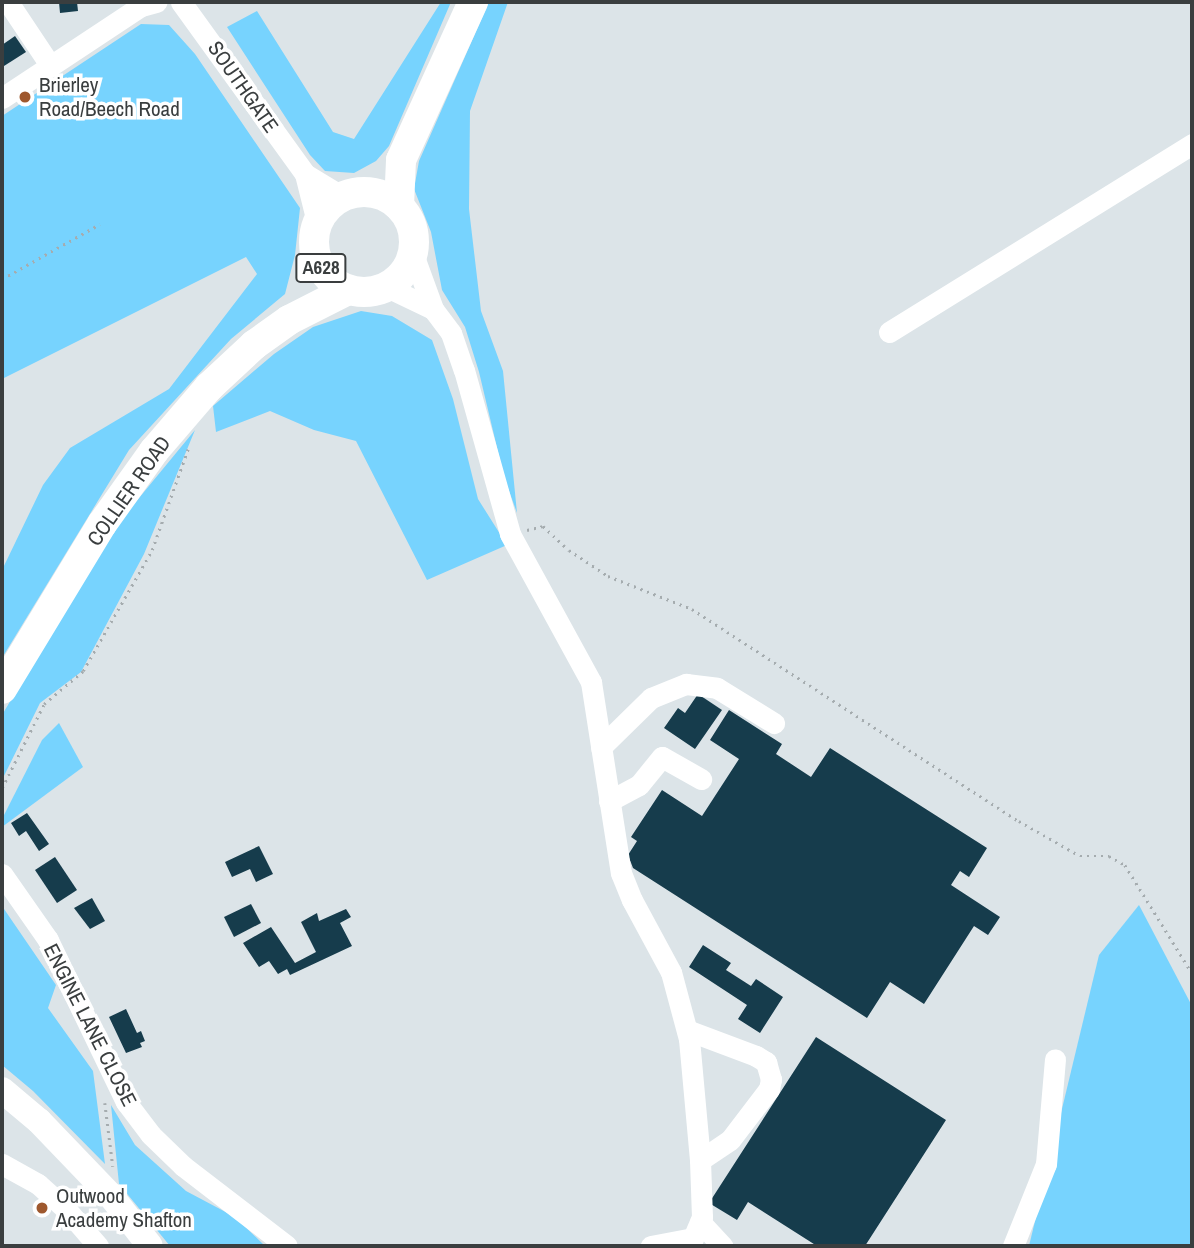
<!DOCTYPE html>
<style>
body{margin:0}
#map{position:relative;width:1194px;height:1248px;overflow:hidden;background:#dce4e8;font-family:"Archivo Narrow",sans-serif}
div>[style]{position:absolute}
[style*='--x']{left:calc(var(--x)*1px);top:calc(var(--y)*1px);width:calc(var(--w)*1px);rotate:calc(var(--a)*1deg)}
.green>*{inset:0;background:#77d3fe}
.building>*{inset:0;background:#163c4c}
.path>*{height:2.5px;margin-top:-1.25px;transform-origin:0;background:repeating-linear-gradient(90deg,#a5acaf 0 2px,transparent 0 7px)}
.minor>*{height:21px;margin:-10.5px;padding:0 10.5px;transform-origin:10.5px;border-radius:10.5px;background:#fff}
.major>*{height:26px;margin:-13px;padding:0 13px;transform-origin:13px;border-radius:13px;background:#fff}
.highway>*{height:30px;margin:-15px;padding:0 15px;transform-origin:15px;border-radius:15px;background:#fff}
.highway>.ring{margin:-15px;padding:0;box-sizing:content-box;background:none;border:30px solid #fff;border-radius:50%}
.dots>*{width:19px;height:19px;translate:-50% -50%;box-sizing:border-box;border:4px solid #fff;border-radius:50%}
span{translate:-50% -50%;white-space:nowrap;text-align:center;line-height:1.15;-webkit-text-stroke:7px #fff;paint-order:stroke}
.shield-label span{padding:2px 5px;background:#fff;border:2px solid;border-radius:5px;-webkit-text-stroke-width:0}
.shield-label{font-size:19px;color:#3a3e3f;font-weight:700}
.poi-label{font-size:21px;color:#3a3e3f}
.left{translate:0 -50%;text-align:left}
.street-label{font-size:21px;color:#3a3e3f}
.frame{position:absolute;inset:0;border:4px solid #3a3e3f;pointer-events:none}
</style>
<div id="map">
<div class="green">
<i style="clip-path:polygon(441px 2px,451px 2px,389px 146px,376px 161px,354px 173px,325px 171px,310px 155px,227px 27px,257px 11px,333px 132px,354px 139px)"></i>
<i style="clip-path:polygon(489px 2px,508px 2px,470px 111px,469px 209px,481px 311px,503px 371px,517px 513px,504px 477px,479px 372px,465px 327px,442px 290px,431px 232px,414px 189px,419px 161px)"></i>
<i style="clip-path:polygon(141px 24px,169px 25px,195px 54px,300px 208px,295px 255px,285px 294px,231px 339px,129px 450px,2px 658px,2px 570px,43px 485px,70px 448px,169px 389px,257px 274px,246px 257px,2px 379px,2px 116px)"></i>
<i style="clip-path:polygon(361px 311px,392px 316px,432px 340px,453px 399px,478px 499px,507px 545px,427px 580px,356px 441px,314px 430px,270px 411px,216px 432px,213px 406px,274px 354px,313px 327px)"></i>
<i style="clip-path:polygon(195px 430px,144px 554px,81px 672px,40px 703px,2px 780px,2px 715px,111px 532px)"></i>
<i style="clip-path:polygon(59px 723px,83px 767px,2px 827px,2px 819px,42px 740px)"></i>
<i style="clip-path:polygon(1139px 905px,1192px 1006px,1192px 1246px,1029px 1246px,1099px 955px)"></i>
<i style="clip-path:polygon(2px 906px,56px 985px,48px 1008px,93px 1071px,105px 1164px,33px 1091px,2px 1065px)"></i>
<i style="clip-path:polygon(111px 1105px,135px 1145px,186px 1191px,235px 1217px,265px 1246px,170px 1246px,119px 1184px)"></i>
</div>
<div class="building">
<i style="clip-path:polygon(59px 2px,77px 2px,78px 11px,60px 13px)"></i>
<i style="clip-path:polygon(15px 36px,26px 52px,4px 66px,2px 45px)"></i>
<i style="clip-path:polygon(698px 694px,722px 710px,695px 749px,664px 728px,678px 708px,685px 713px)"></i>
<i style="clip-path:polygon(729px 710px,782px 744px,776px 754px,811px 777px,830px 748px,987px 848px,969px 877px,960px 871px,951px 885px,1000px 917px,988px 935px,974px 926px,924px 1004px,890px 982px,867px 1018px,633px 868px,628px 855px,637px 841px,631px 837px,662px 790px,702px 816px,739px 759px,710px 740px)"></i>
<i style="clip-path:polygon(27px 813px,49px 844px,39px 851px,26px 831px,19px 836px,11px 823px)"></i>
<i style="clip-path:polygon(259px 846px,273px 874px,256px 882px,250px 869px,232px 877px,225px 862px)"></i>
<i style="clip-path:polygon(55px 857px,77px 890px,57px 903px,35px 870px)"></i>
<i style="clip-path:polygon(92px 898px,105px 921px,90px 929px,74px 908px)"></i>
<i style="clip-path:polygon(251px 904px,261px 923px,234px 937px,224px 917px)"></i>
<i style="clip-path:polygon(346px 909px,351px 917px,340px 923px,352px 946px,290px 975px,287px 969px,278px 974px,269px 961px,259px 967px,243px 943px,271px 927px,295px 963px,316px 952px,301px 922px,317px 913px,319px 921px)"></i>
<i style="clip-path:polygon(703px 945px,731px 963px,726px 970px,751px 986px,756px 979px,783px 997px,760px 1033px,738px 1019px,747px 1005px,689px 967px)"></i>
<i style="clip-path:polygon(126px 1009px,137px 1033px,141px 1031px,145px 1041px,140px 1043px,142px 1047px,126px 1053px,109px 1017px)"></i>
<i style="clip-path:polygon(816px 1037px,946px 1120px,865px 1246px,817px 1246px,748px 1202px,737px 1220px,709px 1203px)"></i>
</div>
<div class="path">
<i style="--x:2;--y:279;--w:112;--a:-29.3"></i>
<i style="--x:527;--y:530;--w:16;--a:-14"></i>
<i style="--x:543;--y:526;--w:35;--a:43"></i>
<i style="--x:569;--y:550;--w:47;--a:33.7"></i>
<i style="--x:608;--y:576;--w:90;--a:21.4"></i>
<i style="--x:692;--y:609;--w:390;--a:33"></i>
<i style="--x:1019;--y:821;--w:70;--a:29.8"></i>
<i style="--x:1080;--y:856;--w:29;--a:0"></i>
<i style="--x:1109;--y:856;--w:18;--a:29"></i>
<i style="--x:1125;--y:865;--w:127;--a:58.2"></i>
<i style="--x:2;--y:788;--w:94;--a:-63.4"></i>
<i style="--x:44;--y:704;--w:51;--a:-40.2"></i>
<i style="--x:83;--y:671;--w:139;--a:-60.3"></i>
<i style="--x:152;--y:550;--w:107;--a:-70.4"></i>
<i style="--x:105;--y:1103;--w:64;--a:82.8"></i>
</div>
<div class="minor">
<i style="--x:8;--y:2;--w:76;--a:56.3"></i>
<i style="--x:181;--y:2;--w:212;--a:54.2"></i>
<i style="--x:305;--y:174;--w:49;--a:76"></i>
<i style="--x:2;--y:98;--w:167;--a:-33.5"></i>
<i style="--x:141;--y:6;--w:16;--a:-15"></i>
<i style="--x:305;--y:174;--w:44;--a:31.2"></i>
<i style="--x:413;--y:254;--w:59;--a:70"></i>
<i style="--x:433;--y:309;--w:30;--a:53"></i>
<i style="--x:451;--y:333;--w:39;--a:71"></i>
<i style="--x:464;--y:370;--w:170;--a:74.3"></i>
<i style="--x:510;--y:534;--w:169;--a:61.3"></i>
<i style="--x:591;--y:682;--w:193;--a:81.1"></i>
<i style="--x:621;--y:873;--w:29;--a:68"></i>
<i style="--x:632;--y:900;--w:82;--a:61.6"></i>
<i style="--x:671;--y:972;--w:69;--a:75"></i>
<i style="--x:689;--y:1039;--w:121;--a:84.8"></i>
<i style="--x:700;--y:1160;--w:57;--a:88"></i>
<i style="--x:702;--y:1217;--w:23;--a:113"></i>
<i style="--x:693;--y:1238;--w:43;--a:169.2"></i>
<i style="--x:387;--y:287;--w:51;--a:25.6"></i>
<i style="--x:889;--y:332;--w:357;--a:-31.8"></i>
<i style="--x:601;--y:747;--w:70;--a:-44.4"></i>
<i style="--x:651;--y:698;--w:38;--a:-22"></i>
<i style="--x:686;--y:684;--w:31;--a:7"></i>
<i style="--x:717;--y:688;--w:67;--a:31.6"></i>
<i style="--x:609;--y:801;--w:34;--a:-28"></i>
<i style="--x:639;--y:785;--w:36;--a:-51"></i>
<i style="--x:662;--y:757;--w:45;--a:29.4"></i>
<i style="--x:2;--y:874;--w:80;--a:55.1"></i>
<i style="--x:48;--y:940;--w:180;--a:64.3"></i>
<i style="--x:126;--y:1102;--w:41;--a:52.9"></i>
<i style="--x:151;--y:1135;--w:45;--a:44.1"></i>
<i style="--x:183;--y:1166;--w:131;--a:37.6"></i>
<i style="--x:687;--y:1030;--w:74;--a:20.6"></i>
<i style="--x:756;--y:1056;--w:12;--a:31"></i>
<i style="--x:766;--y:1062;--w:18;--a:74"></i>
<i style="--x:771;--y:1079;--w:10;--a:101"></i>
<i style="--x:769;--y:1089;--w:64;--a:127.4"></i>
<i style="--x:730;--y:1140;--w:36;--a:146"></i>
<i style="--x:2;--y:1164;--w:41;--a:29.1"></i>
<i style="--x:38;--y:1184;--w:38;--a:42"></i>
<i style="--x:66;--y:1209;--w:49;--a:49.1"></i>
<i style="--x:700;--y:1222;--w:33;--a:47"></i>
<i style="--x:1013;--y:1246;--w:88;--a:-68.1"></i>
<i style="--x:1046;--y:1164;--w:105;--a:-85.1"></i>
</div>
<div class="major">
<i style="--x:2;--y:1090;--w:48;--a:40"></i>
<i style="--x:39;--y:1121;--w:104;--a:46.2"></i>
<i style="--x:111;--y:1196;--w:63;--a:52"></i>
</div>
<div class="highway">
<i class="ring" style="left:314px;top:192px;width:70px;height:70px"></i>
<i style="--x:399;--y:206;--w:46;--a:-87.5"></i>
<i style="--x:401;--y:160;--w:174;--a:-65.5"></i>
<i style="--x:2;--y:689;--w:193;--a:-58.8"></i>
<i style="--x:102;--y:524;--w:90;--a:-54.5"></i>
<i style="--x:154;--y:451;--w:84;--a:-49.3"></i>
<i style="--x:209;--y:387;--w:62;--a:-43"></i>
<i style="--x:254;--y:345;--w:43;--a:-35.5"></i>
<i style="--x:289;--y:320;--w:66;--a:-27"></i>
</div>
<div class="dots">
<i style="left:25px;top:97px;background:#9e582e"></i>
<i style="left:42px;top:1208px;background:#9e582e"></i>
</div>
<div class="shield-label">
<span style="left:321px;top:268px">A628</span>
</div>
<div class="poi-label">
<span class="left" style="left:39px;top:97px">Brierley<br>Road/Beech Road</span>
<span class="left" style="left:56px;top:1208px">Outwood<br>Academy Shafton</span>
</div>
<div class="street-label">
<span style="left:243px;top:87px;rotate:55deg">SOUTHGATE</span>
<span style="left:129px;top:491px;rotate:-55deg">COLLIER ROAD</span>
<span style="left:90px;top:1025px;rotate:63deg">ENGINE LANE CLOSE</span>
</div>
<div class="frame"></div>
</div>
